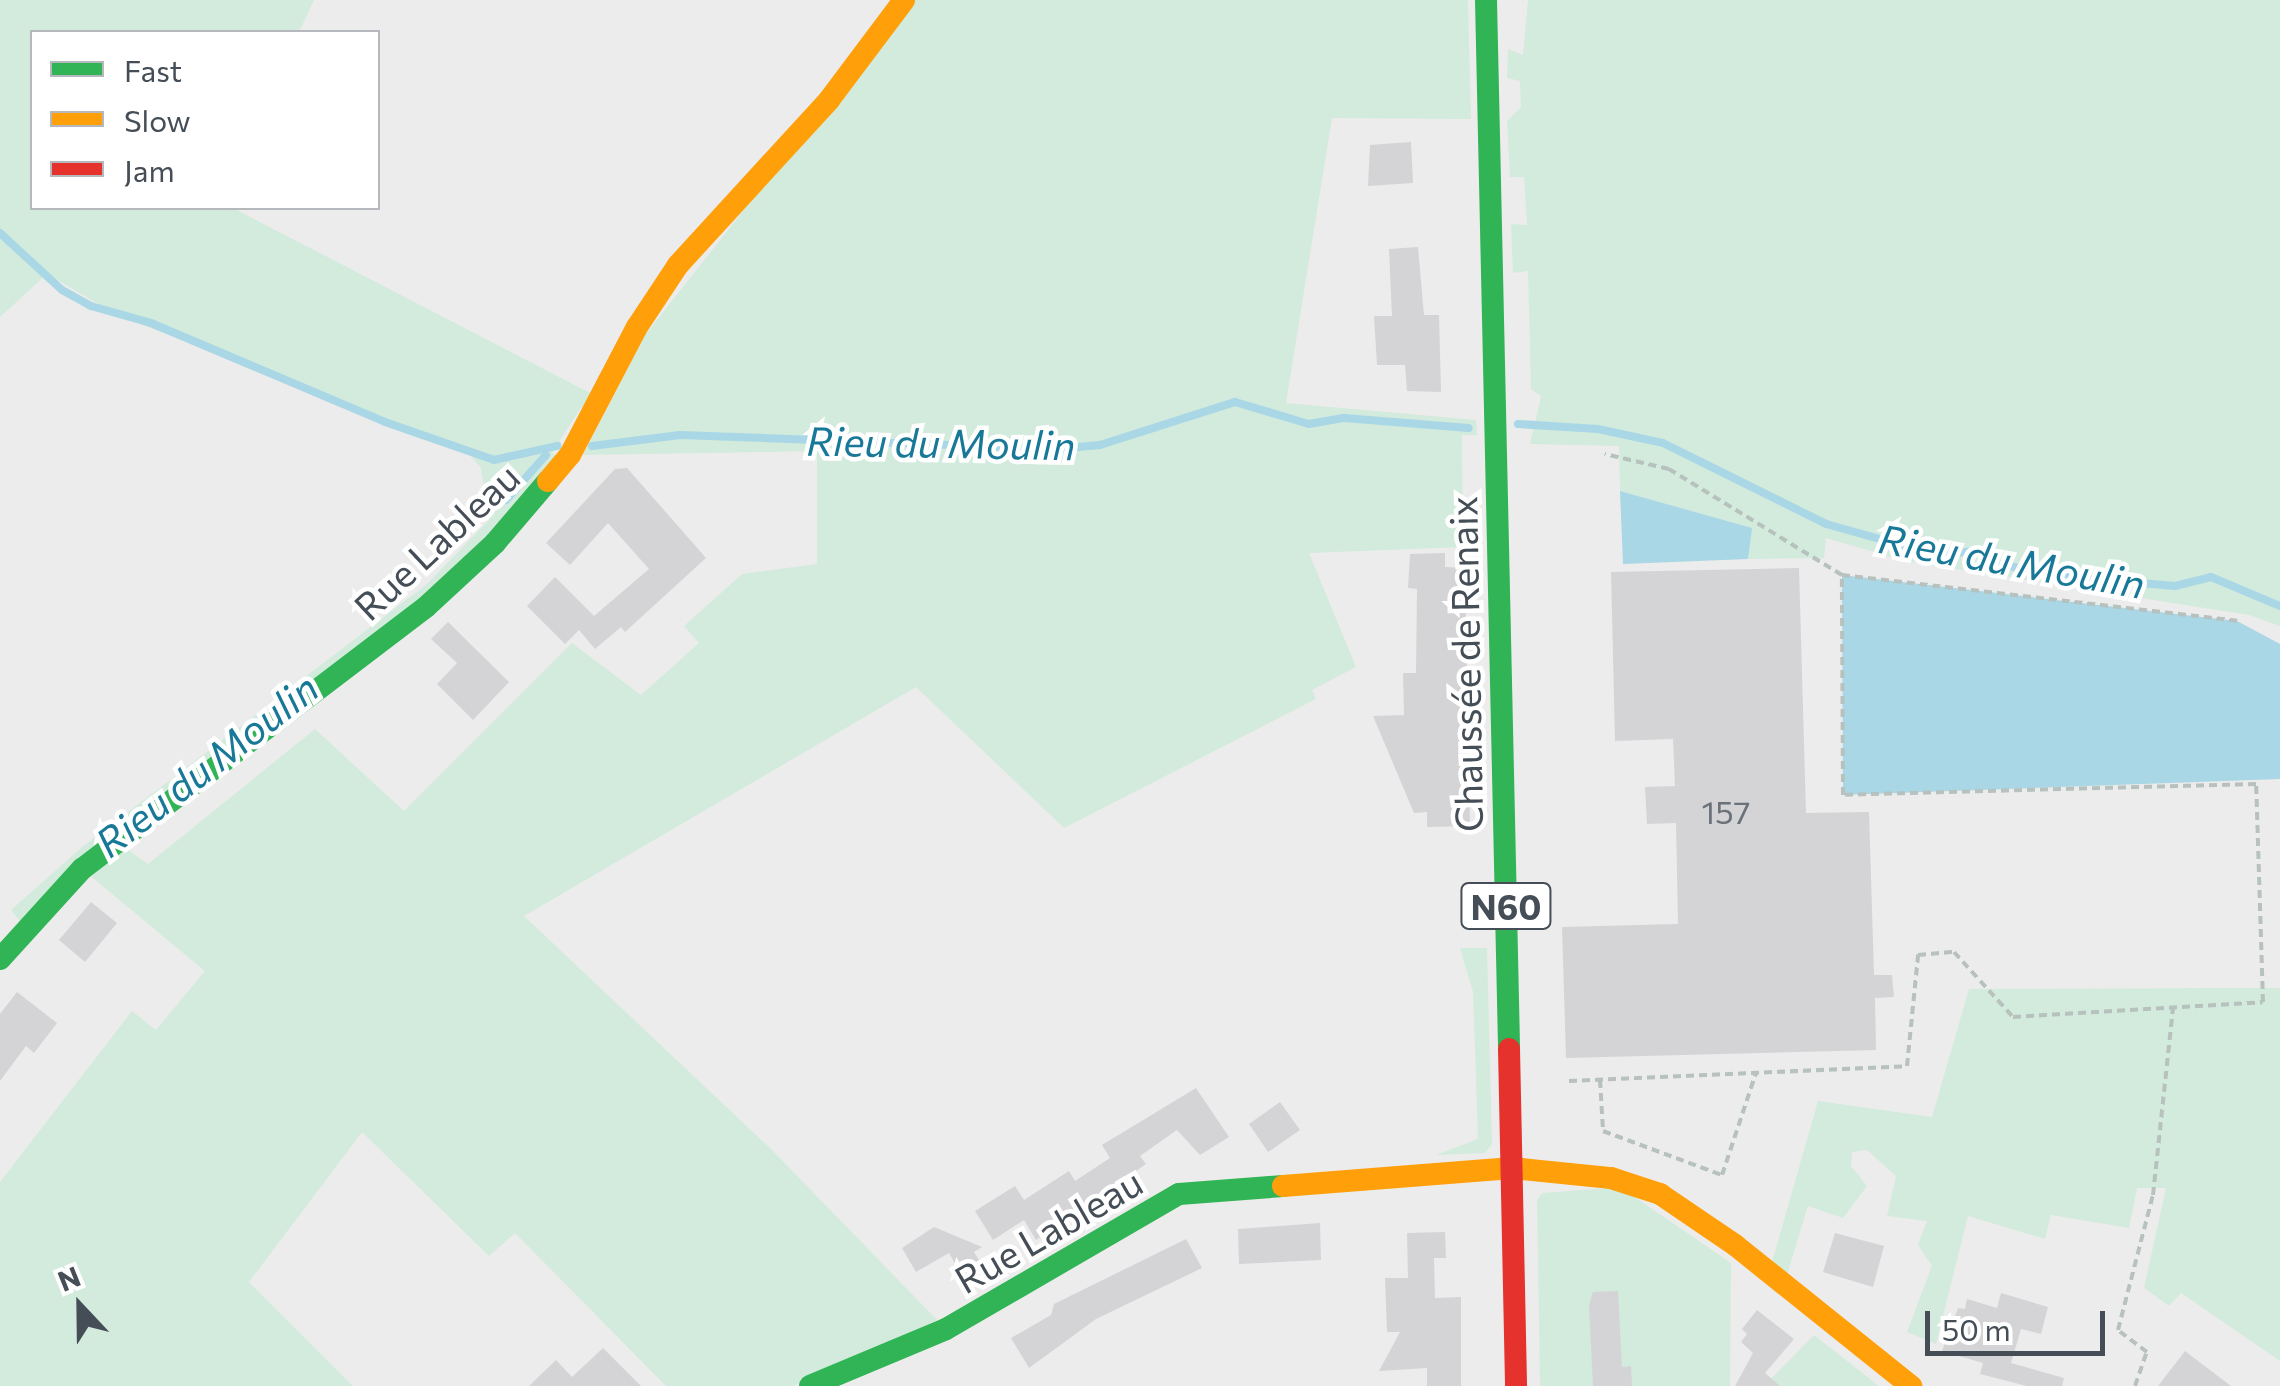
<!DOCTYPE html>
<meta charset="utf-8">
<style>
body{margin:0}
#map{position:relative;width:2280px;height:1386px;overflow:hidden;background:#edecec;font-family:Commissioner,sans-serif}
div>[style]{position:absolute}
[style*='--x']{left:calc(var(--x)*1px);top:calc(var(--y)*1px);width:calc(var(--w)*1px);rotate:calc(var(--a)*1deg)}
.green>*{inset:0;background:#d2ebdc}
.water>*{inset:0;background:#a9d7e6}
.stream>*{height:8px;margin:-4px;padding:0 4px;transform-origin:4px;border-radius:4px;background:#a9d7e6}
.building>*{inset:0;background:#d4d4d6}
.path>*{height:4px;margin-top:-2px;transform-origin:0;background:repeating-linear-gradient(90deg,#b7c1be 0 8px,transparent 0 13px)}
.fast>*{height:22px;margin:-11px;padding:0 11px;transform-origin:11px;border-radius:11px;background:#30b455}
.slow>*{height:22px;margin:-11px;padding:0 11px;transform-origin:11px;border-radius:11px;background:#ff9f0a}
.jam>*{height:22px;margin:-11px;padding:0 11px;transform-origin:11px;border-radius:11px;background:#e5322d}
span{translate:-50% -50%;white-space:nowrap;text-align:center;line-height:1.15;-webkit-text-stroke:9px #fff;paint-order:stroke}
.number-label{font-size:32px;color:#6a7178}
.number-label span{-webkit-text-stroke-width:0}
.shield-label span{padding:2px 8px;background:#fff;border:2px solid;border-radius:8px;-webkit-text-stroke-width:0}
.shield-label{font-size:35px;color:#454e57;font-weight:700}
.street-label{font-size:38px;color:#454e57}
.water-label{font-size:40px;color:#177898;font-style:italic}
.legend{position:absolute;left:30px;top:30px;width:350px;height:180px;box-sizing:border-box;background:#fff;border:2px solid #b5b8bc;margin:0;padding:12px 18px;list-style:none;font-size:30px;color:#454e57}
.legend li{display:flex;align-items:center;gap:20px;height:50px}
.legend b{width:50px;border:2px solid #b5b8bc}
.north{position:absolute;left:30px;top:1256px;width:100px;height:100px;-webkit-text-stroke:8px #fff;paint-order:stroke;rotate:338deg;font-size:28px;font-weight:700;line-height:40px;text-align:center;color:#454e57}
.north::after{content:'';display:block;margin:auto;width:35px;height:45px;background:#454e57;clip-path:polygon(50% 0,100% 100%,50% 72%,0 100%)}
.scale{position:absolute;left:1925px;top:1311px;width:180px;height:45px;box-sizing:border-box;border:5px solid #454e57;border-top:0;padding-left:12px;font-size:30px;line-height:35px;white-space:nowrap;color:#454e57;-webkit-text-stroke:8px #fff;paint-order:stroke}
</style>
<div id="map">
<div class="green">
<i style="clip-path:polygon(0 0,314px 0,299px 32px,32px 32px,32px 208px,233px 208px,590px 393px,619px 340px,642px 307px,585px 412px,582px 406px,552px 453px,562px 458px,448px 582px,89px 858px,21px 922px,11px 910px,81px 848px,427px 584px,489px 520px,481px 468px,467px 451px,117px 315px,47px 274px,0 317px)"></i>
<i style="clip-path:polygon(910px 0,1468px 0,1471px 119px,1332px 118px,1286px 403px,1476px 420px,1477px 435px,1462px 435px,1463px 547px,1309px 553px,1356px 667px,1312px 690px,1316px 699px,1064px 828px,916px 687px,524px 916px,772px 1150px,937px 1320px,793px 1386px,666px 1386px,515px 1233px,489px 1256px,362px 1132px,249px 1282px,353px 1386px,0 1386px,0 1182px,132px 1011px,156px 1030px,205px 971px,87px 873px,123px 846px,148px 864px,315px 729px,404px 811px,572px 643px,641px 695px,699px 643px,684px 626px,742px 574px,817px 564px,817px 451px,583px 455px,645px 335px)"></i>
<i style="clip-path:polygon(1528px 0,2280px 0,2280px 626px,2249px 615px,1905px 561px,1826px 538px,1824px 558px,1748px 559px,1751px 528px,1620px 491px,1619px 446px,1530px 444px,1541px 396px,1531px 389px,1528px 271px,1513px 273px,1511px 224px,1527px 225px,1524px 177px,1510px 177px,1507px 121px,1521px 107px,1520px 81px,1507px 78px,1508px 49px,1523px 55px)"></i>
<i style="clip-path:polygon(1460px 948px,1487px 948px,1492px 1144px,1485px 1153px,1436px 1155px,1478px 1139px,1473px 992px)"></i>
<i style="clip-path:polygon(2280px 988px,2280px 1361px,2181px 1293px,2169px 1306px,2144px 1288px,2166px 1188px,2137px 1188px,2129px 1228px,2051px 1215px,2045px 1239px,1968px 1216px,1936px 1344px,1907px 1332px,1932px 1266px,1918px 1245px,1927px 1221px,1887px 1216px,1896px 1176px,1867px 1150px,1852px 1152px,1851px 1166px,1867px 1186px,1843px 1218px,1808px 1206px,1787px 1275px,1772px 1262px,1818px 1101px,1932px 1117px,1969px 989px)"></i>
<i style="clip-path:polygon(1620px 1187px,1731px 1263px,1730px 1386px,1540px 1386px,1537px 1200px,1542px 1193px)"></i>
<i style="clip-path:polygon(1814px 1335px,1879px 1386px,1764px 1386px)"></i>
</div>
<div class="water">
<i style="clip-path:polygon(1620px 491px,1752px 528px,1748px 559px,1623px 564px)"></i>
<i style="clip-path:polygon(1842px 575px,2237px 621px,2280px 644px,2280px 779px,1843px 795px)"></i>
</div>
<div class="stream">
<i style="--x:0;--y:233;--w:84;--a:42.6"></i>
<i style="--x:62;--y:290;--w:33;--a:29"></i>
<i style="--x:91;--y:306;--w:62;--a:15.8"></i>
<i style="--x:151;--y:323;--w:254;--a:22.9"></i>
<i style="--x:385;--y:422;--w:115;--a:19.2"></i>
<i style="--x:494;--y:460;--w:65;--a:-12.5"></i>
<i style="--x:1518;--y:424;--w:80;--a:3.6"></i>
<i style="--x:1598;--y:429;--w:66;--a:12.2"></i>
<i style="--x:1663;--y:443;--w:182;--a:26.4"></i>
<i style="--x:1826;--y:524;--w:115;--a:15.6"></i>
<i style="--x:1937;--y:555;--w:38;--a:-6"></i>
<i style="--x:1975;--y:551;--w:28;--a:27"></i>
<i style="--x:2000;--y:564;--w:52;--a:12.2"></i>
<i style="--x:2051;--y:575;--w:124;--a:5.1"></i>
<i style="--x:2175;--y:586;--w:37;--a:-14"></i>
<i style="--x:2211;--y:577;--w:75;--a:22.8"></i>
<i style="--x:592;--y:446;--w:89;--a:-7.1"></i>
<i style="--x:680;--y:435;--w:376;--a:2.1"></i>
<i style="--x:1056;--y:449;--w:44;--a:-5.2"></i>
<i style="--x:1100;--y:445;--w:142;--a:-17.7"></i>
<i style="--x:1235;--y:402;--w:77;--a:16.6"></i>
<i style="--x:1309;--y:424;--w:36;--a:-10"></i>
<i style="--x:1344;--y:418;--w:125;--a:4.6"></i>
<i style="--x:506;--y:500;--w:60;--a:-48.4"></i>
</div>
<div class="building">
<i style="clip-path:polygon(1411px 142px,1413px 183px,1368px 186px,1370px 145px)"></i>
<i style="clip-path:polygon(1418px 247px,1424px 315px,1439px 315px,1441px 392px,1407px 391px,1405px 365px,1377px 365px,1374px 316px,1392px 316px,1389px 249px)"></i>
<i style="clip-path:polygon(627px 468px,706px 558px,625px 632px,621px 627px,595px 649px,579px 630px,565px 644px,527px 606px,555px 577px,594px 616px,649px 569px,608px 523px,570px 565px,546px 543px,615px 469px)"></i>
<i style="clip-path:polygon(1445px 553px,1445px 567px,1465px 568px,1470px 826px,1427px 827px,1427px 812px,1414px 813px,1373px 716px,1404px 715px,1403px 673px,1416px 673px,1417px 589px,1408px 588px,1410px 554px)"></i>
<i style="clip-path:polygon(1799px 568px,1806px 813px,1869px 812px,1874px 975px,1892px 975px,1894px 997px,1875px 998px,1876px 1050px,1566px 1058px,1562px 927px,1678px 924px,1676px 823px,1647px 824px,1645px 787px,1675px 786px,1673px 739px,1615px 741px,1611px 572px)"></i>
<i style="clip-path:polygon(448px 622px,509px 682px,473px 720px,437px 684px,457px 663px,431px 639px)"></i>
<i style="clip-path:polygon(91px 902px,117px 923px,85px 962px,59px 940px)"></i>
<i style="clip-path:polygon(17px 992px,57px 1023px,34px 1053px,26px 1046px,0 1081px,0 1014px)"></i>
<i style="clip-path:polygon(1196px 1088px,1229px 1137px,1200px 1155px,1177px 1130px,1140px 1156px,1146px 1164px,1036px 1240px,1024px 1220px,993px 1240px,975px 1211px,1015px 1186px,1024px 1200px,1069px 1171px,1075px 1181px,1110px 1158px,1102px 1145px)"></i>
<i style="clip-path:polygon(1280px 1102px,1300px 1130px,1268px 1152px,1249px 1124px)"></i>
<i style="clip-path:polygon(1320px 1223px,1321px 1260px,1239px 1264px,1238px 1229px)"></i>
<i style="clip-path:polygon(934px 1227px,982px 1247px,974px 1252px,985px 1270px,965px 1281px,949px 1253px,916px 1272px,902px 1248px)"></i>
<i style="clip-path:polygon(1445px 1232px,1446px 1258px,1434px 1258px,1435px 1298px,1461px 1297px,1461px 1386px,1427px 1386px,1427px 1368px,1379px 1371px,1400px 1332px,1387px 1332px,1385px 1278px,1408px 1278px,1407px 1233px)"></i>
<i style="clip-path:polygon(1835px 1233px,1884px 1246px,1873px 1287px,1823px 1272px)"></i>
<i style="clip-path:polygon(1186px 1239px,1202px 1268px,1096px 1319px,1029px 1368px,1011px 1338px,1051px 1315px,1054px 1304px)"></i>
<i style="clip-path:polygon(1618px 1291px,1622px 1367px,1631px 1366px,1632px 1386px,1593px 1386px,1589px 1306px,1593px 1292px)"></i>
<i style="clip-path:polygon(2001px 1293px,2048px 1307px,2041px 1334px,2021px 1329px,2011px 1363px,2064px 1378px,2062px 1386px,2027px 1386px,1980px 1374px,1983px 1363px,1942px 1351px,1958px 1308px,1965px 1309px,1967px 1299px,1997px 1308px)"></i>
<i style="clip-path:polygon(1757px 1310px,1794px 1339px,1765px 1373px,1780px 1386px,1735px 1386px,1753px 1353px,1741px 1342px,1747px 1334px,1742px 1329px)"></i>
<i style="clip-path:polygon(603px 1348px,641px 1386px,529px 1386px,556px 1360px,572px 1377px)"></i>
<i style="clip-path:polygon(2185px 1351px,2231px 1386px,2158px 1386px)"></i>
</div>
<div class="path">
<i style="--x:1842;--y:575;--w:398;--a:6.6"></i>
<i style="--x:1600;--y:1080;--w:51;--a:86.6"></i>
<i style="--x:1603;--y:1131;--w:127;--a:20.3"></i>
<i style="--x:1722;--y:1175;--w:108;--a:-71.6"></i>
<i style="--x:1569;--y:1081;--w:338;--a:-2.5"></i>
<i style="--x:1907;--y:1066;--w:112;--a:-84.3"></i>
<i style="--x:1918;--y:955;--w:36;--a:-5"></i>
<i style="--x:1954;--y:952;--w:88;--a:47.8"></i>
<i style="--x:2013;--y:1017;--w:250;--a:-3.4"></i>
<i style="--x:2263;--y:1002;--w:218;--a:-91.8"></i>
<i style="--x:2256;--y:784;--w:413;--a:178.5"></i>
<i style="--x:1843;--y:795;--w:220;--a:-90.3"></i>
<i style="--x:1842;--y:575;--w:203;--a:-148.5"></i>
<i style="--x:1669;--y:469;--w:66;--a:-166.8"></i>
<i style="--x:2135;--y:1386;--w:36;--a:-71"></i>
<i style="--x:2147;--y:1352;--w:36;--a:-143"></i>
<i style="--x:2118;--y:1330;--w:139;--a:-75.5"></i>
<i style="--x:2153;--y:1195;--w:189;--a:-83.9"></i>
</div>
<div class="fast">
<i style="--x:1486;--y:0;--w:1049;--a:88.74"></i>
<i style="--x:0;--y:959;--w:122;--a:-47.7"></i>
<i style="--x:82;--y:869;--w:432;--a:-37.3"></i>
<i style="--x:426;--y:607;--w:94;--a:-42.8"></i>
<i style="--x:495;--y:543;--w:82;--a:-49.5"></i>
<i style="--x:810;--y:1386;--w:147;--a:-22.7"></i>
<i style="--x:946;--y:1329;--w:269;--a:-30.1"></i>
<i style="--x:1179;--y:1194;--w:104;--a:-4.4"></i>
</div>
<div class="slow">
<i style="--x:548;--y:481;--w:34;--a:-50"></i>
<i style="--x:570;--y:455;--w:144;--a:-62.4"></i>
<i style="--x:637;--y:327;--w:74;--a:-56.5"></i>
<i style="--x:678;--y:265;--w:224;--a:-47.5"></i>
<i style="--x:829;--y:100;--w:125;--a:-53.1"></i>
<i style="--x:1283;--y:1186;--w:230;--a:-4.5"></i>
<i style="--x:1512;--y:1168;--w:100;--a:5.8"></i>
<i style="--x:1611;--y:1178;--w:52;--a:18.1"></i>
<i style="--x:1660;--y:1194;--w:91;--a:34.2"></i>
<i style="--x:1735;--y:1245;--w:226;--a:38.7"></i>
</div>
<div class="jam">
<i style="--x:1509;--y:1049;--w:337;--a:88.8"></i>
</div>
<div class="number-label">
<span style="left:1726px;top:811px">157</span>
</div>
<div class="shield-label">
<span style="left:1506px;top:906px">N60</span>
</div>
<div class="street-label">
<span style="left:436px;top:541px;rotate:-43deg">Rue Lableau</span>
<span style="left:1465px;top:664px;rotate:-91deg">Chaussée de Renaix</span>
<span style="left:1048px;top:1230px;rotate:-30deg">Rue Lableau</span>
</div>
<div class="water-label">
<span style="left:941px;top:442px;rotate:1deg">Rieu du Moulin</span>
<span style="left:2012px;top:560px;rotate:10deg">Rieu du Moulin</span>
<span style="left:206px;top:764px;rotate:-38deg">Rieu du Moulin</span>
</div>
<ul class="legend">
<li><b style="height:12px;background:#30b455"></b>Fast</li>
<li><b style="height:12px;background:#ff9f0a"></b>Slow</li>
<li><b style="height:12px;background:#e5322d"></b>Jam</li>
</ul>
<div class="north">N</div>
<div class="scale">50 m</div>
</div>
